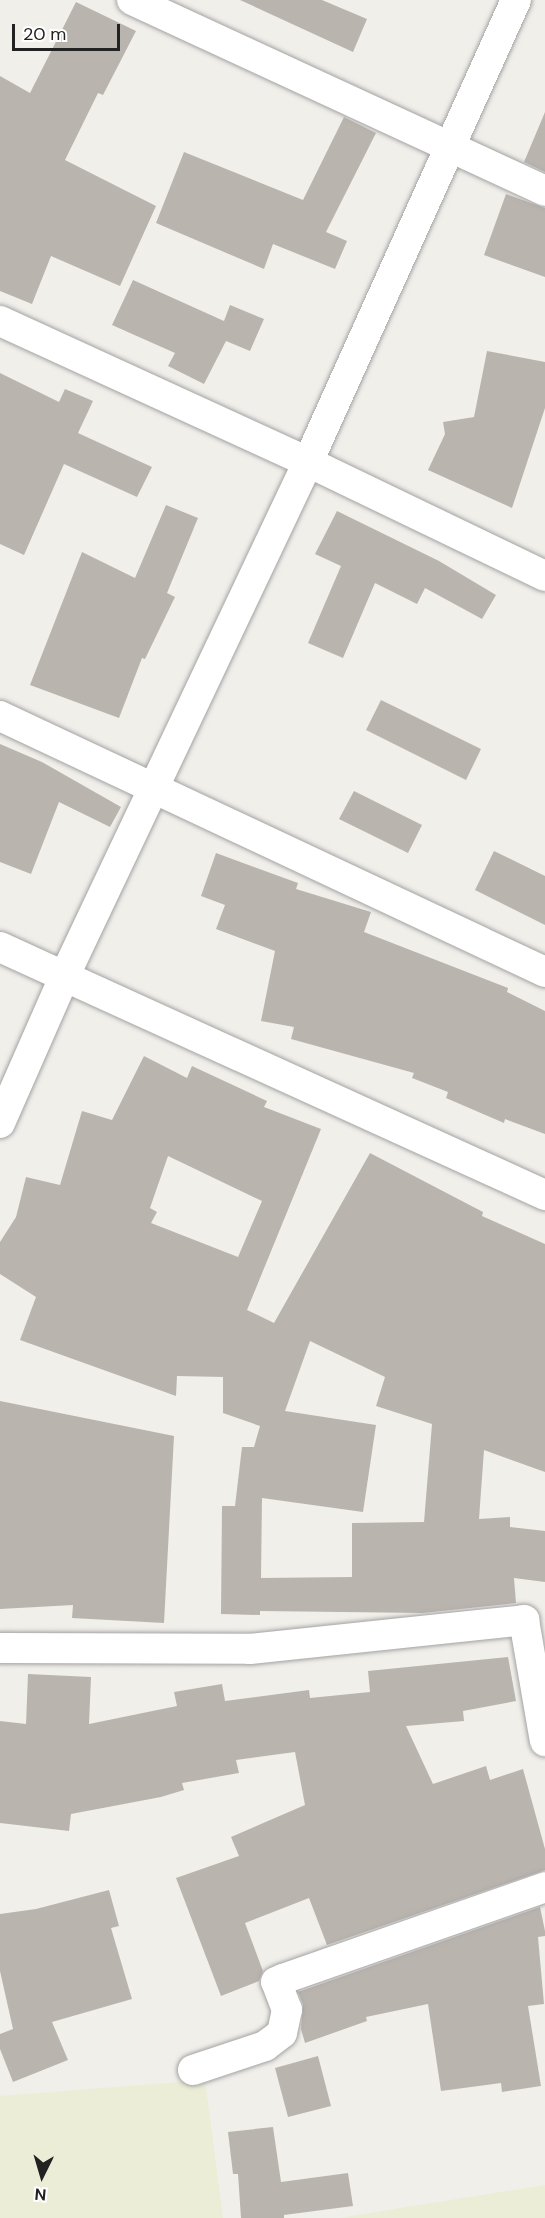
<!DOCTYPE html>
<style>
body{margin:0}
#map{position:relative;width:545px;height:2218px;overflow:hidden;background:#f1efea;font-family:"DM Sans",sans-serif}
div>[style]{position:absolute}
[style*='--x']{left:calc(var(--x)*1px);top:calc(var(--y)*1px);width:calc(var(--w)*1px);rotate:calc(var(--a)*1deg)}
.farmland>*{inset:0;background:#ebedd7}
.building>*{inset:0;background:#bab4af}
.roads{filter:drop-shadow(0 0 2px #a3a3a3) drop-shadow(0 0 2px #a3a3a3)}
.street>*{height:30px;margin:-15px;padding:0 15px;transform-origin:15px;border-radius:15px;background:#fff}
span{translate:-50% -50%;white-space:nowrap;text-align:center;line-height:1.15;-webkit-text-stroke:5px #fff;paint-order:stroke}
.north{position:absolute;left:12px;top:2146px;width:60px;height:60px;-webkit-text-stroke:4px #fff;paint-order:stroke;rotate:185deg;font-size:16px;font-weight:700;line-height:24px;text-align:center;color:#222}
.north::after{content:'';display:block;margin:auto;width:21px;height:27px;background:#222;clip-path:polygon(50% 0,100% 100%,50% 72%,0 100%)}
.scale{position:absolute;left:12px;top:24px;width:108px;height:27px;box-sizing:border-box;border:3px solid #222;border-top:0;padding-left:8px;font-size:18px;line-height:21px;white-space:nowrap;color:#222;-webkit-text-stroke:4px #fff;paint-order:stroke}
</style>
<div id="map">
<div class="farmland">
<i style="clip-path:polygon(205px 2080px,223px 2218px,0 2218px,0 2096px)"></i>
<i style="clip-path:polygon(545px 2185px,545px 2218px,338px 2218px)"></i>
</div>
<div class="building">
<i style="clip-path:polygon(240px 0,322px 0,367px 19px,353px 52px)"></i>
<i style="clip-path:polygon(76px 2px,136px 31px,103px 95px,98px 93px,65px 160px,156px 206px,120px 286px,51px 256px,32px 304px,0 291px,0 76px,30px 93px)"></i>
<i style="clip-path:polygon(545px 112px,545px 172px,524px 162px)"></i>
<i style="clip-path:polygon(344px 117px,376px 133px,326px 232px,347px 241px,335px 269px,273px 244px,264px 269px,156px 223px,184px 152px,303px 200px)"></i>
<i style="clip-path:polygon(506px 194px,545px 208px,545px 277px,484px 255px)"></i>
<i style="clip-path:polygon(133px 280px,224px 321px,230px 305px,264px 319px,250px 351px,226px 341px,204px 384px,168px 366px,175px 353px,112px 325px)"></i>
<i style="clip-path:polygon(487px 351px,545px 362px,545px 408px,512px 508px,428px 470px,445px 434px,443px 422px,474px 417px)"></i>
<i style="clip-path:polygon(0 373px,59px 402px,65px 389px,93px 401px,78px 433px,152px 467px,137px 497px,64px 464px,24px 555px,0 544px)"></i>
<i style="clip-path:polygon(166px 505px,198px 518px,167px 593px,175px 597px,145px 659px,142px 658px,119px 718px,30px 685px,82px 552px,135px 578px)"></i>
<i style="clip-path:polygon(337px 511px,439px 561px,496px 595px,482px 619px,425px 588px,417px 604px,375px 583px,343px 658px,308px 643px,341px 566px,315px 554px)"></i>
<i style="clip-path:polygon(381px 700px,481px 749px,466px 780px,366px 730px)"></i>
<i style="clip-path:polygon(0 744px,42px 762px,121px 807px,110px 827px,59px 802px,31px 874px,0 862px)"></i>
<i style="clip-path:polygon(354px 791px,422px 825px,408px 853px,339px 819px)"></i>
<i style="clip-path:polygon(494px 851px,545px 876px,545px 925px,475px 890px)"></i>
<i style="clip-path:polygon(216px 853px,298px 883px,296px 889px,371px 912px,364px 932px,508px 988px,507px 992px,545px 1011px,545px 1134px,505px 1119px,504px 1123px,446px 1098px,448px 1092px,412px 1078px,414px 1073px,291px 1039px,294px 1027px,261px 1021px,275px 951px,216px 929px,225px 905px,201px 896px)"></i>
<i style="clip-path:polygon(evenodd,144px 1056px,187px 1078px,192px 1066px,267px 1101px,264px 1107px,321px 1129px,247px 1310px,274px 1323px,370px 1153px,483px 1212px,482px 1216px,545px 1244px,545px 1472px,484px 1450px,479px 1519px,510px 1517px,510px 1527px,545px 1531px,545px 1582px,514px 1578px,516px 1603px,423px 1613px,260px 1611px,260px 1615px,221px 1614px,222px 1506px,235px 1506px,242px 1447px,254px 1447px,260px 1426px,223px 1413px,223px 1377px,177px 1376px,176px 1396px,20px 1340px,36px 1297px,0 1274px,0 1242px,16px 1217px,26px 1177px,60px 1185px,82px 1111px,112px 1120px,144px 1056px,168px 1156px,262px 1201px,238px 1257px,151px 1223px,157px 1212px,150px 1208px,168px 1156px,144px 1056px,310px 1341px,385px 1377px,376px 1406px,432px 1424px,424px 1522px,352px 1523px,352px 1577px,261px 1578px,262px 1498px,363px 1512px,376px 1425px,285px 1411px,310px 1341px)"></i>
<i style="clip-path:polygon(0 1401px,174px 1436px,164px 1623px,72px 1618px,73px 1605px,0 1609px)"></i>
<i style="clip-path:polygon(508px 1657px,516px 1701px,463px 1711px,464px 1721px,406px 1726px,433px 1784px,486px 1766px,490px 1780px,523px 1769px,545px 1849px,545px 1870px,327px 1945px,309px 1898px,245px 1923px,263px 1971px,259px 1981px,221px 1996px,176px 1878px,239px 1856px,231px 1837px,305px 1805px,295px 1752px,236px 1760px,239px 1773px,182px 1783px,184px 1790px,161px 1797px,71px 1814px,69px 1831px,0 1823px,0 1721px,26px 1724px,28px 1674px,91px 1677px,89px 1724px,177px 1706px,174px 1692px,222px 1684px,225px 1701px,309px 1690px,310px 1698px,370px 1692px,368px 1671px)"></i>
<i style="clip-path:polygon(109px 1890px,119px 1926px,111px 1928px,132px 1999px,52px 2022px,68px 2060px,13px 2082px,0 2049px,0 2034px,13px 2029px,0 1971px,0 1914px,36px 1909px)"></i>
<i style="clip-path:polygon(540px 1907px,545px 1931px,545px 1936px,538px 1937px,544px 2004px,528px 2006px,541px 2086px,502px 2092px,501px 2083px,441px 2091px,428px 2004px,366px 2017px,367px 2021px,305px 2043px,301px 2029px,303px 2004px,298px 1992px)"></i>
<i style="clip-path:polygon(318px 2056px,331px 2106px,288px 2117px,275px 2068px)"></i>
<i style="clip-path:polygon(273px 2127px,281px 2182px,348px 2173px,353px 2206px,284px 2215px,284px 2218px,241px 2218px,238px 2174px,233px 2174px,228px 2132px)"></i>
</div>
<div class="roads">
<div class="street">
<i style="--x:132;--y:0;--w:455;--a:24.8"></i>
<i style="--x:0;--y:321;--w:339;--a:24.6"></i>
<i style="--x:308;--y:462;--w:263;--a:25.7"></i>
<i style="--x:0;--y:716;--w:602;--a:25.16"></i>
<i style="--x:0;--y:947;--w:599;--a:24.47"></i>
<i style="--x:0;--y:1123;--w:162;--a:-66.3"></i>
<i style="--x:65;--y:975;--w:568;--a:-64.65"></i>
<i style="--x:308;--y:462;--w:507;--a:-65.76"></i>
<i style="--x:0;--y:1648;--w:250;--a:0.2"></i>
<i style="--x:250;--y:1649;--w:276;--a:-6"></i>
<i style="--x:524;--y:1620;--w:123;--a:80.2"></i>
<i style="--x:193;--y:2070;--w:76;--a:-18.4"></i>
<i style="--x:265;--y:2046;--w:21;--a:-37"></i>
<i style="--x:282;--y:2033;--w:24;--a:-78"></i>
<i style="--x:287;--y:2010;--w:30;--a:-111"></i>
<i style="--x:276;--y:1982;--w:8;--a:-23"></i>
<i style="--x:283;--y:1979;--w:278;--a:-19.3"></i>
</div>
</div>
<div class="north">N</div>
<div class="scale">20 m</div>
</div>
